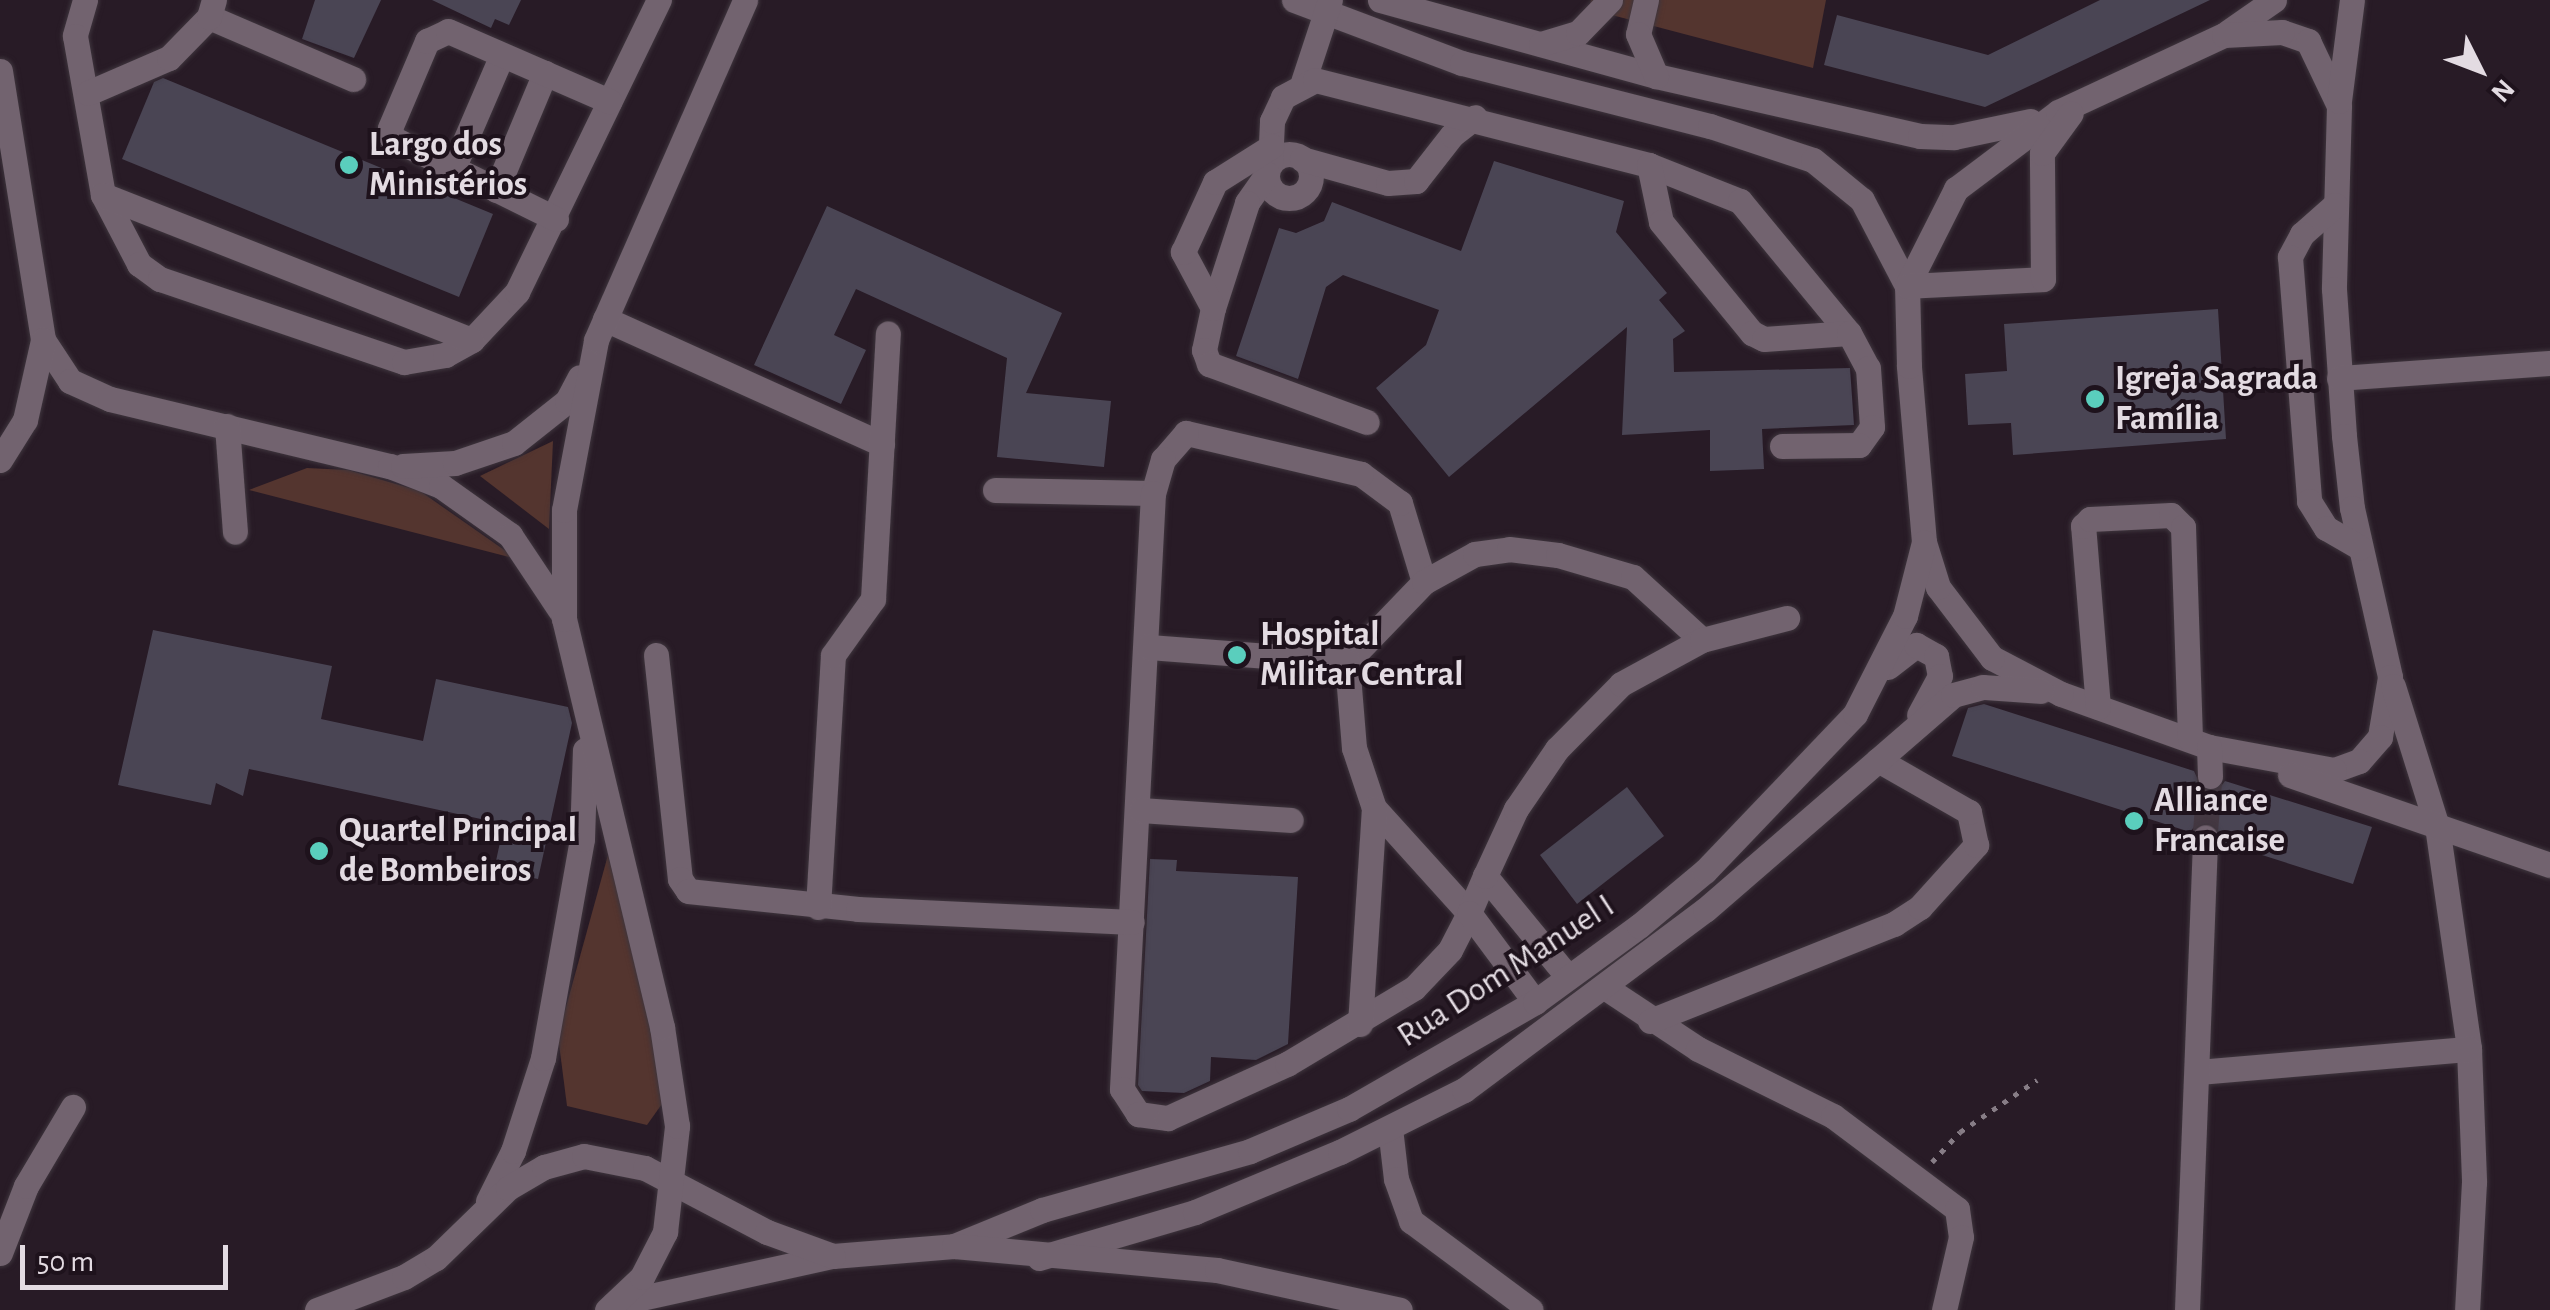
<!DOCTYPE html>
<meta charset="utf-8">
<style>
body{margin:0}
#map{position:relative;width:2550px;height:1310px;overflow:hidden;background:#281b26;font-family:"Alegreya Sans",sans-serif}
div>[style]{position:absolute}
[style*='--x']{left:calc(var(--x)*1px);top:calc(var(--y)*1px);width:calc(var(--w)*1px);rotate:calc(var(--a)*1deg)}
.green>*{inset:0;background:#54352f}
.building>*{inset:0;background:#4a4554}
.minor-tunnel>*{height:25px;margin-top:-12.5px;transform-origin:0;background:repeating-linear-gradient(90deg,#443842 0 25px,transparent 0 37px)}
.path>*{height:5px;margin-top:-2.5px;transform-origin:0;background:repeating-linear-gradient(90deg,#877d86 0 5px,transparent 0 13px)}
.roads{filter:drop-shadow(0 0 2px #3e353d) drop-shadow(0 0 2px #3e353d)}
.minor>*{height:25px;margin:-12.5px;padding:0 12.5px;transform-origin:12.5px;border-radius:12.5px;background:#72636f}
.minor>.ring{margin:-12.5px;padding:0;box-sizing:content-box;background:none;border:25px solid #72636f;border-radius:50%}
.dots>*{width:28px;height:28px;translate:-50% -50%;box-sizing:border-box;border:5px solid #1e121c;border-radius:50%}
span{translate:-50% -50%;white-space:nowrap;text-align:center;line-height:1.15;-webkit-text-stroke:8px #1e121c;paint-order:stroke}
.poi-label{font-size:35px;color:#e3dbe2;font-weight:700}
.left{translate:0 -50%;text-align:left}
.street-label{font-size:35px;color:#e3dbe2}
.north{position:absolute;left:2430px;top:20px;width:100px;height:100px;-webkit-text-stroke:8px #1e121c;paint-order:stroke;rotate:132deg;font-size:28px;font-weight:700;line-height:40px;text-align:center;color:#e3dbe2}
.north::after{content:'';display:block;margin:auto;width:35px;height:45px;background:#e3dbe2;clip-path:polygon(50% 0,100% 100%,50% 72%,0 100%)}
.scale{position:absolute;left:20px;top:1245px;width:208px;height:45px;box-sizing:border-box;border:5px solid #e3dbe2;border-top:0;padding-left:12px;font-size:30px;line-height:35px;white-space:nowrap;color:#e3dbe2;-webkit-text-stroke:8px #1e121c;paint-order:stroke}
</style>
<div id="map">
<div class="green">
<i style="clip-path:polygon(1591px 0,1826px 0,1813px 68px,1589px 9px)"></i>
<i style="clip-path:polygon(553px 441px,549px 529px,480px 476px)"></i>
<i style="clip-path:polygon(307px 468px,348px 470px,420px 491px,517px 559px,249px 490px)"></i>
<i style="clip-path:polygon(608px 855px,669px 1094px,647px 1125px,567px 1106px,558px 1036px)"></i>
</div>
<div class="building">
<i style="clip-path:polygon(315px 0,381px 0,354px 58px,302px 39px)"></i>
<i style="clip-path:polygon(432px 0,521px 0,509px 25px,495px 19px,491px 28px)"></i>
<i style="clip-path:polygon(2100px 0,2210px 0,1985px 107px,1824px 65px,1837px 15px,1988px 55px)"></i>
<i style="clip-path:polygon(163px 78px,493px 214px,459px 297px,122px 159px,154px 82px)"></i>
<i style="clip-path:polygon(1494px 161px,1624px 201px,1616px 232px,1667px 293px,1659px 300px,1685px 331px,1673px 339px,1674px 372px,1850px 368px,1854px 425px,1762px 429px,1764px 469px,1710px 471px,1710px 430px,1622px 435px,1627px 327px,1449px 477px,1376px 388px,1426px 345px,1439px 310px,1343px 275px,1326px 287px,1298px 379px,1236px 356px,1279px 228px,1296px 233px,1324px 221px,1332px 202px,1461px 251px)"></i>
<i style="clip-path:polygon(827px 206px,1062px 313px,1026px 393px,1111px 401px,1104px 467px,997px 457px,1007px 358px,856px 289px,834px 335px,866px 350px,841px 404px,754px 365px)"></i>
<i style="clip-path:polygon(2218px 309px,2226px 439px,2013px 455px,2011px 423px,1968px 425px,1965px 374px,2007px 371px,2004px 324px)"></i>
<i style="clip-path:polygon(153px 630px,332px 666px,321px 719px,423px 741px,436px 679px,568px 707px,572px 723px,538px 879px,494px 870px,504px 824px,249px 769px,243px 796px,216px 783px,211px 805px,118px 785px)"></i>
<i style="clip-path:polygon(1984px 704px,2194px 771px,2203px 791px,2218px 790px,2225px 781px,2372px 827px,2353px 884px,2221px 842px,2213px 823px,2198px 822px,2190px 832px,1952px 756px,1968px 708px)"></i>
<i style="clip-path:polygon(1627px 787px,1664px 836px,1577px 904px,1540px 855px)"></i>
<i style="clip-path:polygon(1150px 859px,1177px 860px,1176px 871px,1298px 877px,1288px 1044px,1256px 1060px,1211px 1057px,1210px 1081px,1184px 1093px,1142px 1091px,1138px 1085px)"></i>
</div>
<div class="minor-tunnel">
<i style="--x:2205;--y:837;--w:61;--a:-85.3"></i>
</div>
<div class="path">
<i style="--x:1932;--y:1162;--w:41;--a:-47"></i>
<i style="--x:1960;--y:1132;--w:93;--a:-34"></i>
</div>
<div class="roads">
<div class="minor">
<i style="--x:85;--y:0;--w:37;--a:106"></i>
<i style="--x:75;--y:36;--w:161;--a:80"></i>
<i style="--x:103;--y:195;--w:78;--a:62.4"></i>
<i style="--x:139;--y:264;--w:26;--a:36"></i>
<i style="--x:160;--y:279;--w:258;--a:18.8"></i>
<i style="--x:404;--y:362;--w:42;--a:-9.7"></i>
<i style="--x:445;--y:355;--w:31;--a:-29"></i>
<i style="--x:472;--y:340;--w:66;--a:-46.8"></i>
<i style="--x:517;--y:292;--w:325;--a:-64.1"></i>
<i style="--x:1294;--y:0;--w:179;--a:20.6"></i>
<i style="--x:1462;--y:63;--w:256;--a:14.3"></i>
<i style="--x:1710;--y:126;--w:108;--a:18.3"></i>
<i style="--x:1813;--y:160;--w:63;--a:39.2"></i>
<i style="--x:1862;--y:200;--w:97;--a:62.4"></i>
<i style="--x:1380;--y:0;--w:286;--a:15.4"></i>
<i style="--x:1656;--y:76;--w:271;--a:12.8"></i>
<i style="--x:1920;--y:136;--w:34;--a:2"></i>
<i style="--x:1954;--y:137;--w:78;--a:-11.9"></i>
<i style="--x:1646;--y:0;--w:35;--a:103"></i>
<i style="--x:1638;--y:34;--w:46;--a:66.8"></i>
<i style="--x:209;--y:17;--w:157;--a:23.3"></i>
<i style="--x:2228;--y:32;--w:56;--a:-34.8"></i>
<i style="--x:2282;--y:32;--w:28;--a:19"></i>
<i style="--x:2308;--y:41;--w:72;--a:64.5"></i>
<i style="--x:2339;--y:106;--w:183;--a:91.6"></i>
<i style="--x:2334;--y:289;--w:147;--a:86.1"></i>
<i style="--x:2344;--y:436;--w:72;--a:83.7"></i>
<i style="--x:2352;--y:508;--w:173;--a:77.3"></i>
<i style="--x:2390;--y:677;--w:61;--a:99.5"></i>
<i style="--x:2380;--y:737;--w:32;--a:131"></i>
<i style="--x:2359;--y:761;--w:27;--a:160"></i>
<i style="--x:2334;--y:770;--w:127;--a:-169.6"></i>
<i style="--x:2209;--y:747;--w:157;--a:-160.3"></i>
<i style="--x:2061;--y:694;--w:78;--a:-152.4"></i>
<i style="--x:1992;--y:658;--w:89;--a:-127.3"></i>
<i style="--x:1938;--y:587;--w:47;--a:-107.3"></i>
<i style="--x:1924;--y:542;--w:177;--a:-94.9"></i>
<i style="--x:1909;--y:366;--w:80;--a:-91.4"></i>
<i style="--x:1907;--y:286;--w:109;--a:-63.2"></i>
<i style="--x:1956;--y:189;--w:128;--a:-37"></i>
<i style="--x:2058;--y:112;--w:183;--a:-24.9"></i>
<i style="--x:2224;--y:35;--w:58;--a:-3"></i>
<i style="--x:1541;--y:44;--w:39;--a:-17"></i>
<i style="--x:1578;--y:33;--w:46;--a:-45.9"></i>
<i style="--x:0;--y:71;--w:272;--a:80.9"></i>
<i style="--x:43;--y:340;--w:49;--a:56.6"></i>
<i style="--x:70;--y:381;--w:44;--a:24.2"></i>
<i style="--x:110;--y:399;--w:288;--a:13.5"></i>
<i style="--x:390;--y:466;--w:55;--a:21.4"></i>
<i style="--x:441;--y:486;--w:85;--a:35.4"></i>
<i style="--x:510;--y:535;--w:90;--a:56.3"></i>
<i style="--x:1303;--y:82;--w:86;--a:-71.8"></i>
<i style="--x:88;--y:93;--w:88;--a:-23.4"></i>
<i style="--x:169;--y:58;--w:57;--a:-45.7"></i>
<i style="--x:209;--y:17;--w:18;--a:-74"></i>
<i style="--x:2339;--y:101;--w:102;--a:-82.7"></i>
<i class="ring" style="left:1267px;top:154px;width:19px;height:19px"></i>
<i style="--x:1302;--y:159;--w:89;--a:15.6"></i>
<i style="--x:1388;--y:183;--w:28;--a:-4"></i>
<i style="--x:1416;--y:181;--w:58;--a:-52"></i>
<i style="--x:1452;--y:135;--w:29;--a:-38"></i>
<i style="--x:1270;--y:164;--w:43;--a:-87.3"></i>
<i style="--x:1272;--y:121;--w:26;--a:-65"></i>
<i style="--x:1283;--y:97;--w:36;--a:-28"></i>
<i style="--x:1315;--y:80;--w:345;--a:14.3"></i>
<i style="--x:1649;--y:165;--w:98;--a:21.6"></i>
<i style="--x:1740;--y:201;--w:171;--a:50.5"></i>
<i style="--x:1649;--y:165;--w:58;--a:78.1"></i>
<i style="--x:1661;--y:222;--w:144;--a:50.7"></i>
<i style="--x:1752;--y:333;--w:13;--a:27"></i>
<i style="--x:1764;--y:339;--w:85;--a:-4"></i>
<i style="--x:1849;--y:333;--w:40;--a:62"></i>
<i style="--x:1868;--y:368;--w:59;--a:86.1"></i>
<i style="--x:1872;--y:427;--w:22;--a:126"></i>
<i style="--x:1859;--y:445;--w:77;--a:179.3"></i>
<i style="--x:452;--y:171;--w:126;--a:-66.7"></i>
<i style="--x:1267;--y:174;--w:35;--a:125"></i>
<i style="--x:1247;--y:203;--w:110;--a:107.9"></i>
<i style="--x:1213;--y:308;--w:43;--a:102.1"></i>
<i style="--x:1204;--y:350;--w:15;--a:70"></i>
<i style="--x:1209;--y:364;--w:168;--a:20.2"></i>
<i style="--x:496;--y:190;--w:127;--a:-67.3"></i>
<i style="--x:103;--y:195;--w:396;--a:21.5"></i>
<i style="--x:2335;--y:205;--w:44;--a:138.7"></i>
<i style="--x:2302;--y:234;--w:26;--a:118"></i>
<i style="--x:2290;--y:257;--w:245;--a:85.5"></i>
<i style="--x:2309;--y:501;--w:32;--a:58"></i>
<i style="--x:2326;--y:528;--w:39;--a:30"></i>
<i style="--x:556;--y:219;--w:183;--a:-153.7"></i>
<i style="--x:392;--y:138;--w:10;--a:-101"></i>
<i style="--x:390;--y:128;--w:95;--a:-67"></i>
<i style="--x:427;--y:41;--w:23;--a:-25"></i>
<i style="--x:448;--y:31;--w:176;--a:23.5"></i>
<i style="--x:1907;--y:286;--w:136;--a:-2.9"></i>
<i style="--x:2043;--y:279;--w:126;--a:-90.5"></i>
<i style="--x:2042;--y:153;--w:49;--a:-54.1"></i>
<i style="--x:1213;--y:308;--w:64;--a:-118.2"></i>
<i style="--x:1183;--y:252;--w:77;--a:-65.4"></i>
<i style="--x:1215;--y:182;--w:67;--a:-32.3"></i>
<i style="--x:605;--y:319;--w:304;--a:24.3"></i>
<i style="--x:2339;--y:378;--w:212;--a:-4.1"></i>
<i style="--x:227;--y:426;--w:106;--a:85.7"></i>
<i style="--x:0;--y:460;--w:47;--a:-58"></i>
<i style="--x:25;--y:420;--w:82;--a:-77.3"></i>
<i style="--x:403;--y:466;--w:52;--a:-3.3"></i>
<i style="--x:455;--y:463;--w:62;--a:-18.7"></i>
<i style="--x:514;--y:443;--w:68;--a:-38.4"></i>
<i style="--x:567;--y:401;--w:27;--a:-62"></i>
<i style="--x:995;--y:490;--w:158;--a:1.1"></i>
<i style="--x:1424;--y:582;--w:83;--a:-106.9"></i>
<i style="--x:1400;--y:503;--w:49;--a:-143.4"></i>
<i style="--x:1361;--y:474;--w:180;--a:-166.8"></i>
<i style="--x:1186;--y:433;--w:35;--a:131"></i>
<i style="--x:1163;--y:459;--w:35;--a:106"></i>
<i style="--x:1153;--y:493;--w:597;--a:92.98"></i>
<i style="--x:1122;--y:1089;--w:30;--a:57"></i>
<i style="--x:1138;--y:1114;--w:30;--a:8"></i>
<i style="--x:1168;--y:1118;--w:131;--a:-24.4"></i>
<i style="--x:1287;--y:1064;--w:148;--a:-30.9"></i>
<i style="--x:1414;--y:988;--w:52;--a:-46.5"></i>
<i style="--x:1450;--y:950;--w:42;--a:-62.8"></i>
<i style="--x:1469;--y:913;--w:142;--a:-132.1"></i>
<i style="--x:1374;--y:808;--w:63;--a:-108.4"></i>
<i style="--x:1354;--y:748;--w:86;--a:-94.7"></i>
<i style="--x:1347;--y:662;--w:111;--a:-46.1"></i>
<i style="--x:1424;--y:582;--w:58;--a:-28.8"></i>
<i style="--x:1475;--y:554;--w:34;--a:-8"></i>
<i style="--x:1509;--y:549;--w:49;--a:7"></i>
<i style="--x:1558;--y:555;--w:78;--a:16.3"></i>
<i style="--x:1633;--y:577;--w:93;--a:42.4"></i>
<i style="--x:1148;--y:647;--w:200;--a:4.3"></i>
<i style="--x:656;--y:655;--w:225;--a:83.9"></i>
<i style="--x:680;--y:879;--w:14;--a:56"></i>
<i style="--x:688;--y:891;--w:171;--a:6"></i>
<i style="--x:858;--y:909;--w:274;--a:2.7"></i>
<i style="--x:1888;--y:667;--w:36;--a:-38"></i>
<i style="--x:1916;--y:645;--w:23;--a:29"></i>
<i style="--x:1936;--y:656;--w:20;--a:79"></i>
<i style="--x:1940;--y:676;--w:44;--a:118.3"></i>
<i style="--x:2393;--y:686;--w:147;--a:72.6"></i>
<i style="--x:2437;--y:826;--w:225;--a:81.8"></i>
<i style="--x:2469;--y:1049;--w:133;--a:87.8"></i>
<i style="--x:2474;--y:1182;--w:128;--a:93.1"></i>
<i style="--x:2098;--y:707;--w:182;--a:-94.7"></i>
<i style="--x:2083;--y:526;--w:10;--a:-45"></i>
<i style="--x:2090;--y:519;--w:81;--a:-2.8"></i>
<i style="--x:2171;--y:515;--w:17;--a:45"></i>
<i style="--x:2183;--y:527;--w:212;--a:88.1"></i>
<i style="--x:2209;--y:747;--w:29;--a:88"></i>
<i style="--x:2290;--y:775;--w:275;--a:19.1"></i>
<i style="--x:1141;--y:810;--w:150;--a:3.8"></i>
<i style="--x:1485;--y:876;--w:40;--a:113.4"></i>
<i style="--x:1469;--y:913;--w:111;--a:53.4"></i>
<i style="--x:818;--y:907;--w:252;--a:-86.6"></i>
<i style="--x:833;--y:655;--w:69;--a:-54.5"></i>
<i style="--x:873;--y:599;--w:266;--a:-86.8"></i>
<i style="--x:1568;--y:977;--w:131;--a:-129.4"></i>
<i style="--x:1485;--y:876;--w:74;--a:-65.2"></i>
<i style="--x:1516;--y:809;--w:73;--a:-55.7"></i>
<i style="--x:1557;--y:749;--w:91;--a:-45.4"></i>
<i style="--x:1621;--y:684;--w:92;--a:-28.5"></i>
<i style="--x:1702;--y:640;--w:88;--a:-14.5"></i>
<i style="--x:1606;--y:988;--w:110;--a:33.5"></i>
<i style="--x:1698;--y:1049;--w:151;--a:26.4"></i>
<i style="--x:1833;--y:1116;--w:155;--a:36.9"></i>
<i style="--x:1957;--y:1209;--w:28;--a:82"></i>
<i style="--x:1961;--y:1237;--w:75;--a:103.1"></i>
<i style="--x:1650;--y:1021;--w:263;--a:-21.7"></i>
<i style="--x:1894;--y:924;--w:31;--a:-33"></i>
<i style="--x:1920;--y:907;--w:84;--a:-47.9"></i>
<i style="--x:1976;--y:845;--w:34;--a:-102"></i>
<i style="--x:1969;--y:812;--w:105;--a:-150.3"></i>
<i style="--x:1360;--y:1024;--w:216;--a:-86.3"></i>
<i style="--x:2199;--y:1072;--w:271;--a:-4.9"></i>
<i style="--x:1390;--y:1128;--w:51;--a:83.3"></i>
<i style="--x:1396;--y:1179;--w:45;--a:70.3"></i>
<i style="--x:1411;--y:1221;--w:149;--a:36.6"></i>
<i style="--x:488;--y:1201;--w:56;--a:-63.4"></i>
<i style="--x:513;--y:1151;--w:98;--a:-72.1"></i>
<i style="--x:543;--y:1058;--w:222;--a:-79.9"></i>
<i style="--x:582;--y:839;--w:89;--a:-88.1"></i>
<i style="--x:954;--y:1246;--w:95;--a:-22.2"></i>
<i style="--x:1042;--y:1210;--w:216;--a:-15.8"></i>
<i style="--x:1250;--y:1151;--w:108;--a:-23"></i>
<i style="--x:1349;--y:1109;--w:215;--a:-29.9"></i>
<i style="--x:1535;--y:1002;--w:129;--a:-36.2"></i>
<i style="--x:1639;--y:926;--w:86;--a:-39.8"></i>
<i style="--x:1705;--y:871;--w:217;--a:-46.3"></i>
<i style="--x:1855;--y:714;--w:110;--a:-63"></i>
<i style="--x:1905;--y:616;--w:76;--a:-75.6"></i>
<i style="--x:0;--y:1253;--w:72;--a:-68.8"></i>
<i style="--x:26;--y:1186;--w:92;--a:-59.3"></i>
<i style="--x:1039;--y:1258;--w:163;--a:-16.4"></i>
<i style="--x:1195;--y:1212;--w:157;--a:-22.5"></i>
<i style="--x:1340;--y:1152;--w:139;--a:-26.6"></i>
<i style="--x:1464;--y:1090;--w:301;--a:-36.8"></i>
<i style="--x:1705;--y:910;--w:328;--a:-40.9"></i>
<i style="--x:1953;--y:695;--w:31;--a:-15"></i>
<i style="--x:1983;--y:687;--w:58;--a:3.9"></i>
<i style="--x:614;--y:1304;--w:224;--a:-12.4"></i>
<i style="--x:833;--y:1256;--w:121;--a:-4.7"></i>
<i style="--x:954;--y:1246;--w:264;--a:5.2"></i>
<i style="--x:1217;--y:1270;--w:187;--a:12.3"></i>
<i style="--x:317;--y:1310;--w:93;--a:-20.8"></i>
<i style="--x:404;--y:1277;--w:37;--a:-31"></i>
<i style="--x:436;--y:1258;--w:100;--a:-44.2"></i>
<i style="--x:508;--y:1188;--w:42;--a:-30.3"></i>
<i style="--x:544;--y:1167;--w:41;--a:-15.4"></i>
<i style="--x:584;--y:1156;--w:62;--a:11.1"></i>
<i style="--x:645;--y:1168;--w:138;--a:27.7"></i>
<i style="--x:767;--y:1232;--w:70;--a:20"></i>
<i style="--x:607;--y:1310;--w:48;--a:-43.3"></i>
<i style="--x:642;--y:1277;--w:51;--a:-62.9"></i>
<i style="--x:665;--y:1232;--w:107;--a:-83.5"></i>
<i style="--x:677;--y:1126;--w:100;--a:-98.6"></i>
<i style="--x:662;--y:1027;--w:420;--a:-103.5"></i>
<i style="--x:564;--y:619;--w:109;--a:-90"></i>
<i style="--x:564;--y:510;--w:173;--a:-79.3"></i>
<i style="--x:596;--y:340;--w:371;--a:-66.3"></i>
<i style="--x:2187;--y:1310;--w:473;--a:-87.8"></i>
</div>
</div>
<div class="dots">
<i style="left:349px;top:165px;background:#5acebd"></i>
<i style="left:2095px;top:399px;background:#5acebd"></i>
<i style="left:1237px;top:655px;background:#5acebd"></i>
<i style="left:2134px;top:821px;background:#5acebd"></i>
<i style="left:319px;top:851px;background:#5acebd"></i>
</div>
<div class="poi-label">
<span class="left" style="left:369px;top:165px">Largo dos<br>Ministérios</span>
<span class="left" style="left:2115px;top:399px">Igreja Sagrada<br>Família</span>
<span class="left" style="left:1260px;top:655px">Hospital<br>Militar Central</span>
<span class="left" style="left:2154px;top:821px">Alliance<br>Francaise</span>
<span class="left" style="left:339px;top:851px">Quartel Principal<br>de Bombeiros</span>
</div>
<div class="street-label">
<span style="left:1506px;top:971px;rotate:-33deg">Rua Dom Manuel I</span>
</div>
<div class="north">N</div>
<div class="scale">50 m</div>
</div>
